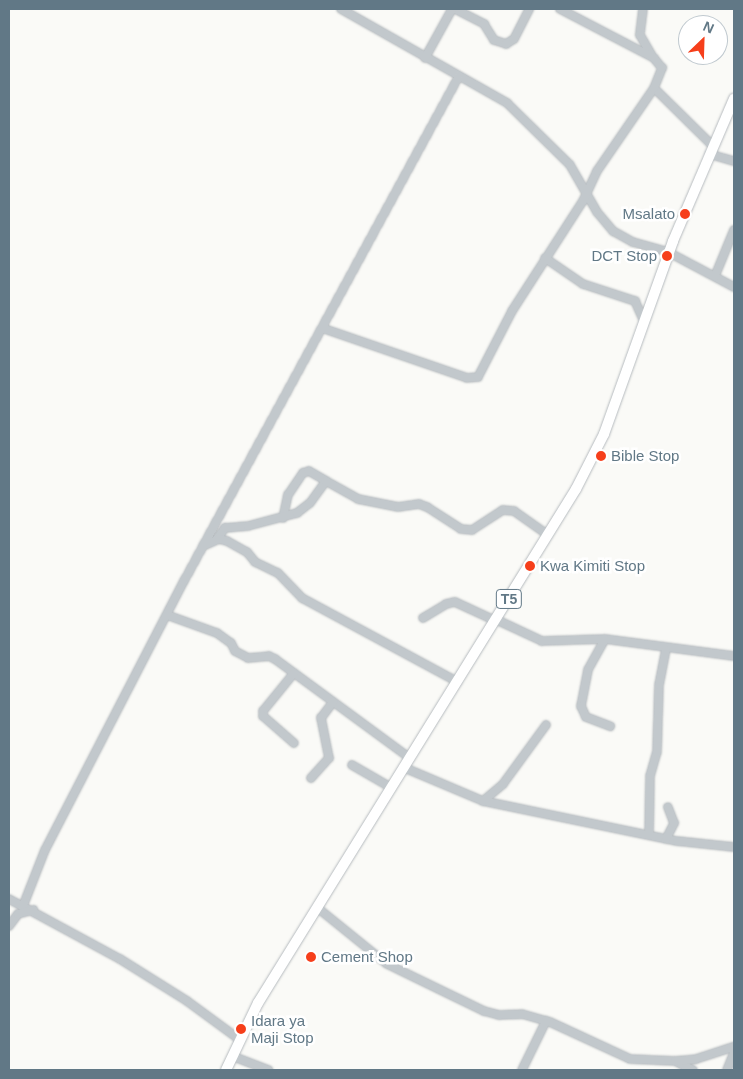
<!DOCTYPE html>
<style>
body{margin:0}
#map{position:relative;width:743px;height:1079px;overflow:hidden;background:#fafaf7;font-family:Helvetica,sans-serif}
div>[style]{position:absolute}
[style*='--x']{left:calc(var(--x)*1px);top:calc(var(--y)*1px);width:calc(var(--w)*1px);rotate:calc(var(--a)*1deg)}
.roads{filter:drop-shadow(0 0 1px #b6bbbf) drop-shadow(0 0 1px #b6bbbf)}
.minor>*{height:8px;margin:-4px;padding:0 4px;transform-origin:4px;border-radius:4px;background:#c2c8cc}
.highway>*{height:10px;margin:-5px;padding:0 5px;transform-origin:5px;border-radius:5px;background:#fff}
.dots>*{width:14px;height:14px;translate:-50% -50%;box-sizing:border-box;border:2px solid #fff;border-radius:50%}
span{translate:-50% -50%;white-space:nowrap;text-align:center;line-height:1.15;-webkit-text-stroke:5px #fff;paint-order:stroke}
.shield-label span{padding:1px 4px;background:#fff;border:1px solid;border-radius:4px;-webkit-text-stroke-width:0}
.shield-label{font-size:14px;color:#617886;font-weight:700}
.poi-label{font-size:15px;color:#617886}
.right{translate:-100% -50%;text-align:right}
.left{translate:0 -50%;text-align:left}
.frame{position:absolute;inset:0;border:10px solid #617886;pointer-events:none}
.north{position:absolute;left:678px;top:15px;width:50px;height:50px;box-sizing:border-box;background:#fff;border:1px solid #c0c9cf;border-radius:50%;rotate:24deg;font-size:14px;font-weight:700;line-height:20px;text-align:center;color:#617886}
.north::after{content:'';display:block;margin:auto;width:18px;height:22px;background:#f63f1b;clip-path:polygon(50% 0,100% 100%,50% 72%,0 100%)}
</style>
<div id="map">
<div class="roads">
<div class="minor">
<i style="--x:341;--y:9;--w:191;--a:29.5"></i>
<i style="--x:507;--y:103;--w:88;--a:44.5"></i>
<i style="--x:570;--y:165;--w:54;--a:60.1"></i>
<i style="--x:597;--y:212;--w:25;--a:50"></i>
<i style="--x:613;--y:231;--w:23;--a:29"></i>
<i style="--x:633;--y:242;--w:36;--a:16"></i>
<i style="--x:668;--y:252;--w:75;--a:27.9"></i>
<i style="--x:455;--y:9;--w:33;--a:27"></i>
<i style="--x:484;--y:24;--w:19;--a:58"></i>
<i style="--x:494;--y:40;--w:13;--a:18"></i>
<i style="--x:506;--y:44;--w:9;--a:-32"></i>
<i style="--x:514;--y:39;--w:34;--a:-63"></i>
<i style="--x:643;--y:9;--w:26;--a:97"></i>
<i style="--x:640;--y:35;--w:24;--a:60"></i>
<i style="--x:425;--y:58;--w:56;--a:-61.1"></i>
<i style="--x:654;--y:88;--w:81;--a:44.5"></i>
<i style="--x:709;--y:154;--w:26;--a:16"></i>
<i style="--x:545;--y:258;--w:46;--a:34.4"></i>
<i style="--x:583;--y:284;--w:55;--a:18.1"></i>
<i style="--x:635;--y:301;--w:22;--a:66"></i>
<i style="--x:715;--y:276;--w:50;--a:-67.6"></i>
<i style="--x:322;--y:328;--w:153;--a:19"></i>
<i style="--x:467;--y:378;--w:11;--a:-5"></i>
<i style="--x:478;--y:377;--w:74;--a:-62.7"></i>
<i style="--x:512;--y:311;--w:131;--a:-57.2"></i>
<i style="--x:583;--y:201;--w:33;--a:-65"></i>
<i style="--x:597;--y:171;--w:101;--a:-55.5"></i>
<i style="--x:654;--y:88;--w:22;--a:-68"></i>
<i style="--x:662;--y:68;--w:13;--a:-129"></i>
<i style="--x:654;--y:58;--w:106;--a:-152.5"></i>
<i style="--x:283;--y:518;--w:24;--a:-78"></i>
<i style="--x:288;--y:495;--w:27;--a:-56"></i>
<i style="--x:303;--y:473;--w:6;--a:-18"></i>
<i style="--x:309;--y:471;--w:20;--a:30"></i>
<i style="--x:217;--y:539;--w:14;--a:-54"></i>
<i style="--x:225;--y:528;--w:23;--a:-5"></i>
<i style="--x:248;--y:526;--w:51;--a:-14.9"></i>
<i style="--x:297;--y:513;--w:16;--a:-38"></i>
<i style="--x:310;--y:503;--w:27;--a:-54"></i>
<i style="--x:326;--y:481;--w:37;--a:29"></i>
<i style="--x:358;--y:499;--w:41;--a:11.3"></i>
<i style="--x:398;--y:507;--w:21;--a:-8"></i>
<i style="--x:419;--y:504;--w:9;--a:21"></i>
<i style="--x:427;--y:507;--w:40;--a:32.9"></i>
<i style="--x:461;--y:529;--w:11;--a:5"></i>
<i style="--x:472;--y:530;--w:37;--a:-33"></i>
<i style="--x:503;--y:510;--w:11;--a:5"></i>
<i style="--x:514;--y:511;--w:42;--a:35.2"></i>
<i style="--x:203;--y:546;--w:17;--a:-24"></i>
<i style="--x:219;--y:539;--w:8;--a:14"></i>
<i style="--x:227;--y:541;--w:23;--a:29"></i>
<i style="--x:247;--y:552;--w:13;--a:51"></i>
<i style="--x:255;--y:562;--w:25;--a:26"></i>
<i style="--x:278;--y:573;--w:35;--a:46"></i>
<i style="--x:302;--y:598;--w:177;--a:28.3"></i>
<i style="--x:167;--y:615;--w:53;--a:19.8"></i>
<i style="--x:217;--y:633;--w:17;--a:36"></i>
<i style="--x:231;--y:643;--w:9;--a:63"></i>
<i style="--x:235;--y:651;--w:15;--a:28"></i>
<i style="--x:248;--y:658;--w:21;--a:-5"></i>
<i style="--x:269;--y:656;--w:7;--a:27"></i>
<i style="--x:275;--y:659;--w:167;--a:36.3"></i>
<i style="--x:423;--y:618;--w:27;--a:-31"></i>
<i style="--x:446;--y:604;--w:9;--a:-13"></i>
<i style="--x:455;--y:602;--w:45;--a:24.9"></i>
<i style="--x:497;--y:620;--w:50;--a:25"></i>
<i style="--x:542;--y:641;--w:63;--a:-1.8"></i>
<i style="--x:605;--y:639;--w:130;--a:7.5"></i>
<i style="--x:605;--y:639;--w:35;--a:119"></i>
<i style="--x:588;--y:670;--w:37;--a:101"></i>
<i style="--x:581;--y:706;--w:12;--a:66"></i>
<i style="--x:586;--y:717;--w:26;--a:21"></i>
<i style="--x:294;--y:673;--w:49;--a:129.2"></i>
<i style="--x:263;--y:711;--w:5;--a:90"></i>
<i style="--x:263;--y:716;--w:41;--a:41.1"></i>
<i style="--x:352;--y:765;--w:46;--a:29.9"></i>
<i style="--x:405;--y:768;--w:85;--a:22.9"></i>
<i style="--x:483;--y:801;--w:198;--a:11.7"></i>
<i style="--x:677;--y:841;--w:57;--a:6"></i>
<i style="--x:311;--y:778;--w:27;--a:-48"></i>
<i style="--x:329;--y:758;--w:41;--a:-101.3"></i>
<i style="--x:321;--y:718;--w:20;--a:-53"></i>
<i style="--x:483;--y:801;--w:26;--a:-40"></i>
<i style="--x:503;--y:784;--w:73;--a:-53.9"></i>
<i style="--x:649;--y:835;--w:59;--a:-89"></i>
<i style="--x:650;--y:776;--w:25;--a:-74"></i>
<i style="--x:657;--y:752;--w:67;--a:-88.3"></i>
<i style="--x:659;--y:685;--w:36;--a:-79"></i>
<i style="--x:666;--y:839;--w:18;--a:-63"></i>
<i style="--x:674;--y:823;--w:17;--a:-111"></i>
<i style="--x:9;--y:899;--w:126;--a:28.4"></i>
<i style="--x:120;--y:959;--w:79;--a:32.1"></i>
<i style="--x:187;--y:1001;--w:66;--a:36.3"></i>
<i style="--x:23;--y:906;--w:60;--a:-68.6"></i>
<i style="--x:45;--y:850;--w:303;--a:-62.7"></i>
<i style="--x:184;--y:581;--w:575;--a:-61.43"></i>
<i style="--x:319;--y:909;--w:87;--a:39"></i>
<i style="--x:387;--y:964;--w:108;--a:25.9"></i>
<i style="--x:484;--y:1011;--w:16;--a:15"></i>
<i style="--x:499;--y:1015;--w:23;--a:-2"></i>
<i style="--x:522;--y:1014;--w:29;--a:16"></i>
<i style="--x:550;--y:1022;--w:88;--a:24.8"></i>
<i style="--x:630;--y:1059;--w:45;--a:2.5"></i>
<i style="--x:675;--y:1061;--w:20;--a:27"></i>
<i style="--x:9;--y:926;--w:15;--a:-53"></i>
<i style="--x:18;--y:914;--w:16;--a:-15"></i>
<i style="--x:232;--y:1056;--w:39;--a:21"></i>
<i style="--x:675;--y:1061;--w:21;--a:-5"></i>
<i style="--x:696;--y:1059;--w:40;--a:-18"></i>
<i style="--x:522;--y:1070;--w:55;--a:-63.9"></i>
<i style="--x:727;--y:1070;--w:18;--a:-68"></i>
</div>
<div class="highway">
<i style="--x:226;--y:1070;--w:74;--a:-64.5"></i>
<i style="--x:258;--y:1003;--w:604;--a:-58.26"></i>
<i style="--x:576;--y:489;--w:62;--a:-63"></i>
<i style="--x:604;--y:434;--w:205;--a:-70.3"></i>
<i style="--x:673;--y:241;--w:155;--a:-66.8"></i>
</div>
</div>
<div class="dots">
<i style="left:685px;top:214px;background:#f63f1b"></i>
<i style="left:667px;top:256px;background:#f63f1b"></i>
<i style="left:601px;top:456px;background:#f63f1b"></i>
<i style="left:530px;top:566px;background:#f63f1b"></i>
<i style="left:311px;top:957px;background:#f63f1b"></i>
<i style="left:241px;top:1029px;background:#f63f1b"></i>
</div>
<div class="shield-label">
<span style="left:509px;top:599px">T5</span>
</div>
<div class="poi-label">
<span class="right" style="left:675px;top:214px">Msalato</span>
<span class="right" style="left:657px;top:256px">DCT Stop</span>
<span class="left" style="left:611px;top:456px">Bible Stop</span>
<span class="left" style="left:540px;top:566px">Kwa Kimiti Stop</span>
<span class="left" style="left:321px;top:957px">Cement Shop</span>
<span class="left" style="left:251px;top:1029px">Idara ya<br>Maji Stop</span>
</div>
<div class="frame"></div>
<div class="north">N</div>
</div>
